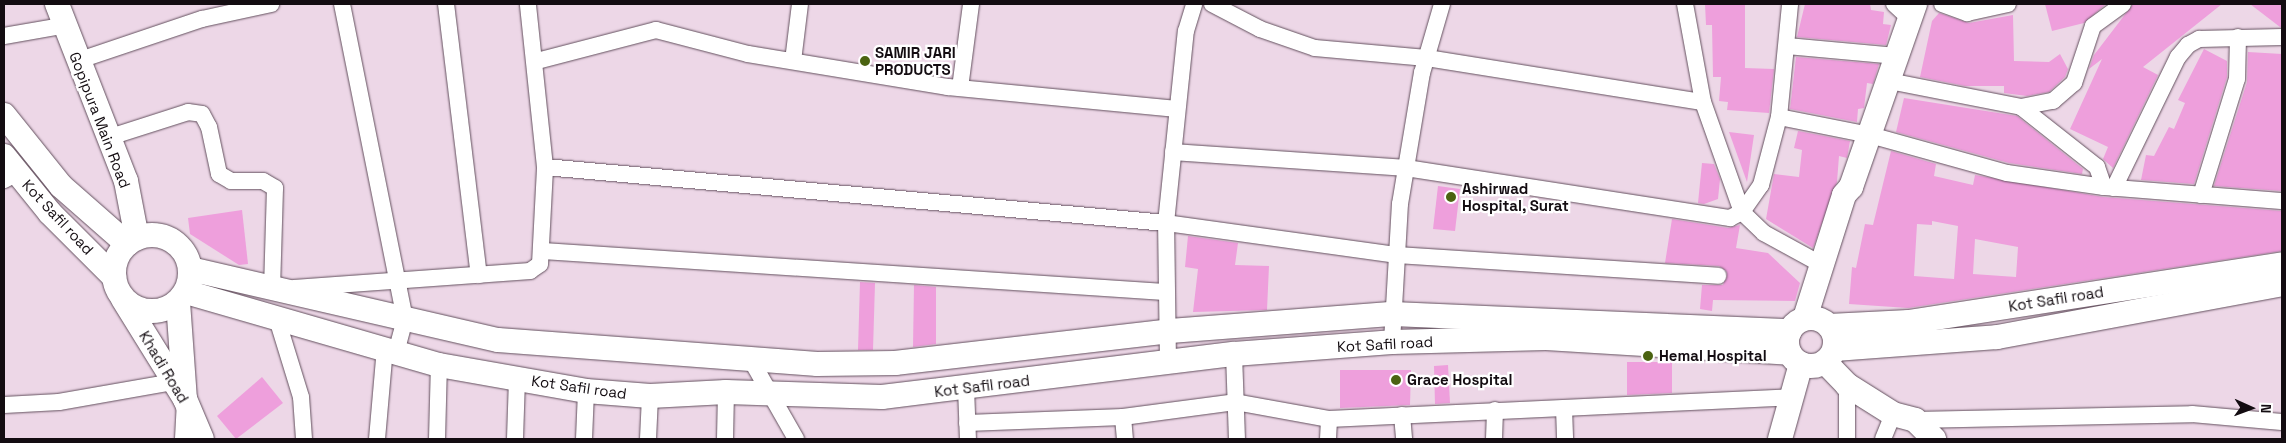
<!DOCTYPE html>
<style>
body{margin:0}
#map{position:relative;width:2286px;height:443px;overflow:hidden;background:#edd7e7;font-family:"Space Grotesk",sans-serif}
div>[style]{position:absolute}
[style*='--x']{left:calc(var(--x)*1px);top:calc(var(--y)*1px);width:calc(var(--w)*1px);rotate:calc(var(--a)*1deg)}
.building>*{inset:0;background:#ee9fdc}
.roads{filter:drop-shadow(0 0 1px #63505e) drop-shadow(0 0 1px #63505e)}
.street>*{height:16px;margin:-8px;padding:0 8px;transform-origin:8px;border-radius:8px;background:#fff}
.secondary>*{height:24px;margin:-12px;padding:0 12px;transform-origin:12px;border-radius:12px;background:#fff}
.secondary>.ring{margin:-12px;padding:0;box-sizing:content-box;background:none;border:24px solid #fff;border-radius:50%}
.dots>*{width:14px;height:14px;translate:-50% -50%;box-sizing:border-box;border:2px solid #fff;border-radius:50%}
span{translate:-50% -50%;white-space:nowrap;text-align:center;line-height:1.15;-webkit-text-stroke:4.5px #fff;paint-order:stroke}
.poi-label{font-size:15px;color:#130c11;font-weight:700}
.left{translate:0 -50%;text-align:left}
.street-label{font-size:15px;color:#130c11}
.frame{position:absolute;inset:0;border:5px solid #130c11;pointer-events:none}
.north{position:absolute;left:2226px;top:383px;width:50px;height:50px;-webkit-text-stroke:4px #fff;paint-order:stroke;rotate:92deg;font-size:14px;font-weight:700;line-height:20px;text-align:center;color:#130c11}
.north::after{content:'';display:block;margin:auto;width:18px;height:22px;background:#130c11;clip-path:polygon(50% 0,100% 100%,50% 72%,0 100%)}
</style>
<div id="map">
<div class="building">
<i style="clip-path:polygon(1705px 4px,1745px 4px,1745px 68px,1774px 69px,1769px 113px,1727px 110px,1728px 102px,1719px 101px,1721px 77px,1713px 77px,1712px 25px,1706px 25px)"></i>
<i style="clip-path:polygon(1805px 4px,1870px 4px,1871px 10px,1884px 12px,1883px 24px,1891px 25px,1886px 45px,1797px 37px)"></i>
<i style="clip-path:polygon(2045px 4px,2106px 4px,2084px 23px,2052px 31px)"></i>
<i style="clip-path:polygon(2133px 4px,2222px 4px,2143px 67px,2158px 75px,2113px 168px,2103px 159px,2108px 147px,2070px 129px,2102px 59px,2089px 69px,2094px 55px)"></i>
<i style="clip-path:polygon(2250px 4px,2282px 4px,2282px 27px,2280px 27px)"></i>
<i style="clip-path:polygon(1939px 13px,1969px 23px,2013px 15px,2014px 61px,2049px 62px,2060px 54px,2068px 69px,2065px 77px,2049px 92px,2027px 96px,2004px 93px,2004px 86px,1965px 86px,1920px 77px,1932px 21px)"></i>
<i style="clip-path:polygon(2204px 49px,2227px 61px,2227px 77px,2194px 184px,2141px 180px,2146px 155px,2154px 156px,2169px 127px,2174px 129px,2185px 103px,2178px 100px)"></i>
<i style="clip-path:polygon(2248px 52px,2282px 54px,2282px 191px,2214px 186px,2247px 82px)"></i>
<i style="clip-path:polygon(1796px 57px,1879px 64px,1873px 84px,1867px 83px,1864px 108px,1858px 109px,1857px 122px,1790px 109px)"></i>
<i style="clip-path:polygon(1904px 98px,2017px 116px,2083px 169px,2082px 174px,2009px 163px,1896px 132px)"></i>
<i style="clip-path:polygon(1798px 131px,1850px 141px,1847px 158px,1839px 156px,1837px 182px,1813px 248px,1766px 219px,1774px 174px,1799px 177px,1802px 150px,1794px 148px)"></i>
<i style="clip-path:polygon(1729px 132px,1754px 135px,1747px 182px)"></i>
<i style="clip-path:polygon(evenodd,1891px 151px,1936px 164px,1934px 176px,1973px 185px,1975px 175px,2103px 197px,2282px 211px,2282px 251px,1908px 308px,1849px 304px,1852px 267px,1856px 268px,1865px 224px,1873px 225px,1891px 151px,1932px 221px,1958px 226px,1954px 279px,1914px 276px,1917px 224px,1932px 225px,1932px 221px,1891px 151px,1975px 239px,2018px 247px,2016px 277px,1973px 274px,1975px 239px)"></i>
<i style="clip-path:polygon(1702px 163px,1714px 164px,1720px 179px,1718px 199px,1704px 204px,1698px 203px)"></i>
<i style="clip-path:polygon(1438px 186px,1460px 189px,1455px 231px,1433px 229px)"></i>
<i style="clip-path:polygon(242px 210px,248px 264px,239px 265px,190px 234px,188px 218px)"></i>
<i style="clip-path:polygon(1672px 219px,1728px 228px,1740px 225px,1736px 248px,1768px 253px,1800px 283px,1795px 301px,1713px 300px,1712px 311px,1700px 309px,1702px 285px,1723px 285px,1727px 272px,1719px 266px,1665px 263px)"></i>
<i style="clip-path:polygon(1188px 236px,1238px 243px,1235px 265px,1269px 266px,1267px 310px,1193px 312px,1198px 269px,1185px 267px)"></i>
<i style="clip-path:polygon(860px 282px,875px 283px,873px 350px,858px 350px)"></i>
<i style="clip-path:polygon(914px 285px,936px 287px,936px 344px,913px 347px)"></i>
<i style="clip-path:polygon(1627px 362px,1672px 362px,1672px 393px,1627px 395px)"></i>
<i style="clip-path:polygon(1448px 365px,1450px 403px,1435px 404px,1434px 366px)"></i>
<i style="clip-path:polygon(1340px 370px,1411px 370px,1410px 405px,1340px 408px)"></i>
<i style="clip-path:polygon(262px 377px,283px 403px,236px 439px,217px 416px)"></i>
</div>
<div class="roads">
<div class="street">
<i style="--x:342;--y:4;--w:321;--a:78.7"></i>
<i style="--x:405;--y:319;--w:34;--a:105"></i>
<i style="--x:446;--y:4;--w:273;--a:83.1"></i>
<i style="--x:1212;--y:4;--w:54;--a:27.5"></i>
<i style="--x:1260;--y:29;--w:58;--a:19.1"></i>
<i style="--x:1315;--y:48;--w:112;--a:5.1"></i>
<i style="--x:1427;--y:58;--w:279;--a:9.1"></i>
<i style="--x:1685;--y:4;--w:100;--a:79.6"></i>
<i style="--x:1703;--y:102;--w:117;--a:70.5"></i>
<i style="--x:1742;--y:212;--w:30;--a:44"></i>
<i style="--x:1764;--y:233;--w:68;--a:28.8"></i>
<i style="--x:1894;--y:4;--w:22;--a:43"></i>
<i style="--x:1942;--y:4;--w:27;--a:20"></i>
<i style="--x:1967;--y:13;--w:42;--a:-12.4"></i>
<i style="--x:4;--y:36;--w:59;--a:-9.8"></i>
<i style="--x:1787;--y:46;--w:110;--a:5.2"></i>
<i style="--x:77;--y:61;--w:132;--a:-18.6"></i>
<i style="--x:202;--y:19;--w:71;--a:-12.3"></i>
<i style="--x:537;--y:61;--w:123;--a:-14.6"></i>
<i style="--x:656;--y:30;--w:95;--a:14.6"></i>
<i style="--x:748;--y:54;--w:203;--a:9.4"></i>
<i style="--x:948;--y:87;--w:230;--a:5.5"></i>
<i style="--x:793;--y:61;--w:57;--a:-83"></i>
<i style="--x:1889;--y:81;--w:135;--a:11.1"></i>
<i style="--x:2021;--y:107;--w:97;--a:38.3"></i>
<i style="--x:2097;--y:167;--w:21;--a:71"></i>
<i style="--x:960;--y:88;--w:85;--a:-82.5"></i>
<i style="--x:2021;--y:107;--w:33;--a:-11"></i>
<i style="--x:2053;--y:101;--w:28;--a:-41"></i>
<i style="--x:2074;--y:83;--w:60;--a:-71.6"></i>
<i style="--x:2093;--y:26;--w:37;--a:-36"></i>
<i style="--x:1779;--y:117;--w:93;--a:11.2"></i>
<i style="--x:1870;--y:135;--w:142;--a:15.5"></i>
<i style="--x:2007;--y:173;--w:98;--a:8.2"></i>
<i style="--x:2104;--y:187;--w:179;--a:4.5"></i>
<i style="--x:107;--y:138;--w:85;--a:-17.8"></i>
<i style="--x:188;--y:112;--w:14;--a:8"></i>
<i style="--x:202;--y:114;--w:15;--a:62"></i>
<i style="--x:209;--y:127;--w:48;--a:78"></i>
<i style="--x:219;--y:174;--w:14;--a:30"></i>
<i style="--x:231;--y:181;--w:32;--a:0"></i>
<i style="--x:263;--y:181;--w:14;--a:30"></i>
<i style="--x:275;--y:188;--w:100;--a:91.7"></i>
<i style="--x:1173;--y:152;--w:234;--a:3.9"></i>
<i style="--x:1406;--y:168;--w:328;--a:8.8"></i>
<i style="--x:1730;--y:218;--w:13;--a:-27"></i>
<i style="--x:1742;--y:212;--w:33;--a:-55"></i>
<i style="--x:1761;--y:185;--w:70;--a:-75.2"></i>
<i style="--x:1779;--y:117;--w:114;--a:-84.4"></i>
<i style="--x:545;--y:167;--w:624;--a:5.15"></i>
<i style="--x:1166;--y:223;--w:233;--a:7.9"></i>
<i style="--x:1397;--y:255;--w:322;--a:3.7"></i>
<i style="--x:4;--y:180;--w:16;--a:-27"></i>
<i style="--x:2114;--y:188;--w:146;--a:-64"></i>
<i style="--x:2178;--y:57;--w:16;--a:-50"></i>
<i style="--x:2188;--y:45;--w:13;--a:-29"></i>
<i style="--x:2199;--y:39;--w:83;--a:-1.4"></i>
<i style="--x:2201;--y:195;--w:121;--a:-72.8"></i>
<i style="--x:2237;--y:79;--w:42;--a:-88.6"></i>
<i style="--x:543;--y:251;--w:623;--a:3.77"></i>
<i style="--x:294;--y:288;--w:237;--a:-4.1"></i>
<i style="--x:530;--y:271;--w:12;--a:-35"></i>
<i style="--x:540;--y:264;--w:97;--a:-87"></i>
<i style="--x:545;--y:167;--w:164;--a:-96"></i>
<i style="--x:277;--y:319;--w:82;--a:72.9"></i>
<i style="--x:301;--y:397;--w:42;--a:85.9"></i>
<i style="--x:1392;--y:342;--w:138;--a:-86.7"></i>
<i style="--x:1400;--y:204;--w:133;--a:-80.5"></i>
<i style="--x:1422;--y:73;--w:72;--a:-73.8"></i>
<i style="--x:1234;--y:354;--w:85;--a:88"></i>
<i style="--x:751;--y:360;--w:91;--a:60.3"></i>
<i style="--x:1168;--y:362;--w:139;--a:-90.8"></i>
<i style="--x:1166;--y:223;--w:193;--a:-84.1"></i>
<i style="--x:1186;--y:31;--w:28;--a:-73"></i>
<i style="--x:1847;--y:385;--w:54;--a:90"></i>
<i style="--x:966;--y:388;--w:51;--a:87.8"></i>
<i style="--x:4;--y:405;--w:55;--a:-3.1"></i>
<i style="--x:59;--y:402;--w:115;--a:-10"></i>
<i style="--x:1564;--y:408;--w:31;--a:88"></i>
<i style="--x:1402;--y:415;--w:24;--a:85"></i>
<i style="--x:1123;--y:417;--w:22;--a:85"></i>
<i style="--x:1915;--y:420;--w:277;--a:-1.2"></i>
<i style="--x:2192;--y:414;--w:90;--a:5.1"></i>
<i style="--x:967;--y:423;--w:156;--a:-2.2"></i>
<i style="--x:1123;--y:417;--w:113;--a:-7.6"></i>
<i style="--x:1235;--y:402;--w:96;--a:10.3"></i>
<i style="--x:1329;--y:419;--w:463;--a:-2.7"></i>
<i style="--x:183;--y:439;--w:35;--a:-87"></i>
<i style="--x:377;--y:439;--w:91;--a:-85"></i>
<i style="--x:437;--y:439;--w:74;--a:-88.5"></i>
<i style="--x:515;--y:439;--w:61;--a:-88.1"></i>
<i style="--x:584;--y:439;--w:48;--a:-87.6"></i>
<i style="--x:648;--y:439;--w:43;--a:-87.3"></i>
<i style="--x:725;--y:439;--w:47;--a:-88.8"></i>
<i style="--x:1328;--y:439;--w:20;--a:-87"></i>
<i style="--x:1494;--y:439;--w:29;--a:-88"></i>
<i style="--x:1883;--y:439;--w:27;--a:-68"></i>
</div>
<div class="secondary">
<i style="--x:57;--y:4;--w:190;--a:68.7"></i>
<i style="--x:126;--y:181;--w:58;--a:79.1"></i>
<i style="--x:4;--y:115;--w:91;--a:51.2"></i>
<i style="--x:61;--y:186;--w:88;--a:41.3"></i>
<i style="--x:4;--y:156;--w:73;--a:51.1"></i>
<i style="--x:50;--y:213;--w:91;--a:45"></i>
<i class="ring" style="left:114px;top:235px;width:52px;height:52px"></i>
<i style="--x:190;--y:269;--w:316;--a:13"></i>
<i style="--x:498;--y:340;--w:320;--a:4.3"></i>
<i style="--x:817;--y:364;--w:78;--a:-0.7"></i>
<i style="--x:895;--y:363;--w:277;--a:-6.6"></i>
<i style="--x:1170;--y:331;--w:224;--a:-4.4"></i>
<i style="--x:1393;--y:314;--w:397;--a:2.5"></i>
<i style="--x:186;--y:292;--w:263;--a:16.1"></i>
<i style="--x:439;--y:365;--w:149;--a:10"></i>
<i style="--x:586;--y:391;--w:64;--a:4.5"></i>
<i style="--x:650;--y:396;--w:76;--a:-3"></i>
<i style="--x:726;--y:392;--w:156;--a:1.8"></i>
<i style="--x:882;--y:397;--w:355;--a:-7"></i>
<i style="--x:1234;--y:354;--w:158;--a:-4.3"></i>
<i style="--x:1392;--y:342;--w:154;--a:-1.5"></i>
<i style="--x:1546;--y:338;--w:244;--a:3.5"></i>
<i style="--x:123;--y:299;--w:118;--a:58.2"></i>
<i style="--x:185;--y:399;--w:43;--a:67"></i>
<i style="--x:178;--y:302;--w:97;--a:85.9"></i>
<i style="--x:1805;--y:318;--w:129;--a:-72.4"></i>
<i style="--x:1844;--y:195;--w:11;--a:-49"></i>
<i style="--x:1851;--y:187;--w:194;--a:-70.7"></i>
<i class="ring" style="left:1787px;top:318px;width:24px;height:24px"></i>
<i style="--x:1829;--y:326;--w:80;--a:-2.9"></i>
<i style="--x:1909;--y:322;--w:377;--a:-8.8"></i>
<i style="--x:1835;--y:349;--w:162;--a:-4.2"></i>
<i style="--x:1997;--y:337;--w:290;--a:-10.5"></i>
<i style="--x:1825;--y:362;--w:32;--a:46"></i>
<i style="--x:1847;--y:385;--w:54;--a:32.2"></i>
<i style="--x:1893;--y:414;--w:23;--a:15"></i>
<i style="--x:1915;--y:420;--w:27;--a:45"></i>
<i style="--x:1780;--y:439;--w:78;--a:-74.4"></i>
</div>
</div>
<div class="dots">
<i style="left:865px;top:61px;background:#4b6311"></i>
<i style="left:1451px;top:197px;background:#4b6311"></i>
<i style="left:1648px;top:356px;background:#4b6311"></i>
<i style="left:1396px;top:380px;background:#4b6311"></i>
</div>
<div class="poi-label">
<span class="left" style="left:875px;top:61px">SAMIR JARI<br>PRODUCTS</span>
<span class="left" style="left:1462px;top:197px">Ashirwad<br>Hospital, Surat</span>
<span class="left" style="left:1659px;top:356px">Hemal Hospital</span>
<span class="left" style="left:1407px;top:380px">Grace Hospital</span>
</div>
<div class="street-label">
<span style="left:100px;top:120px;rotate:69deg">Gopipura Main Road</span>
<span style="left:58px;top:217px;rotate:47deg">Kot Safil road</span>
<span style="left:2056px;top:299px;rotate:-9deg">Kot Safil road</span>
<span style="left:1385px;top:344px;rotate:-3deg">Kot Safil road</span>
<span style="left:164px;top:367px;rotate:59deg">Khadi Road</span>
<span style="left:982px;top:386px;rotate:-7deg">Kot Safil road</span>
<span style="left:579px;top:387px;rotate:8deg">Kot Safil road</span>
</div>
<div class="frame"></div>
<div class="north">N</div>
</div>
